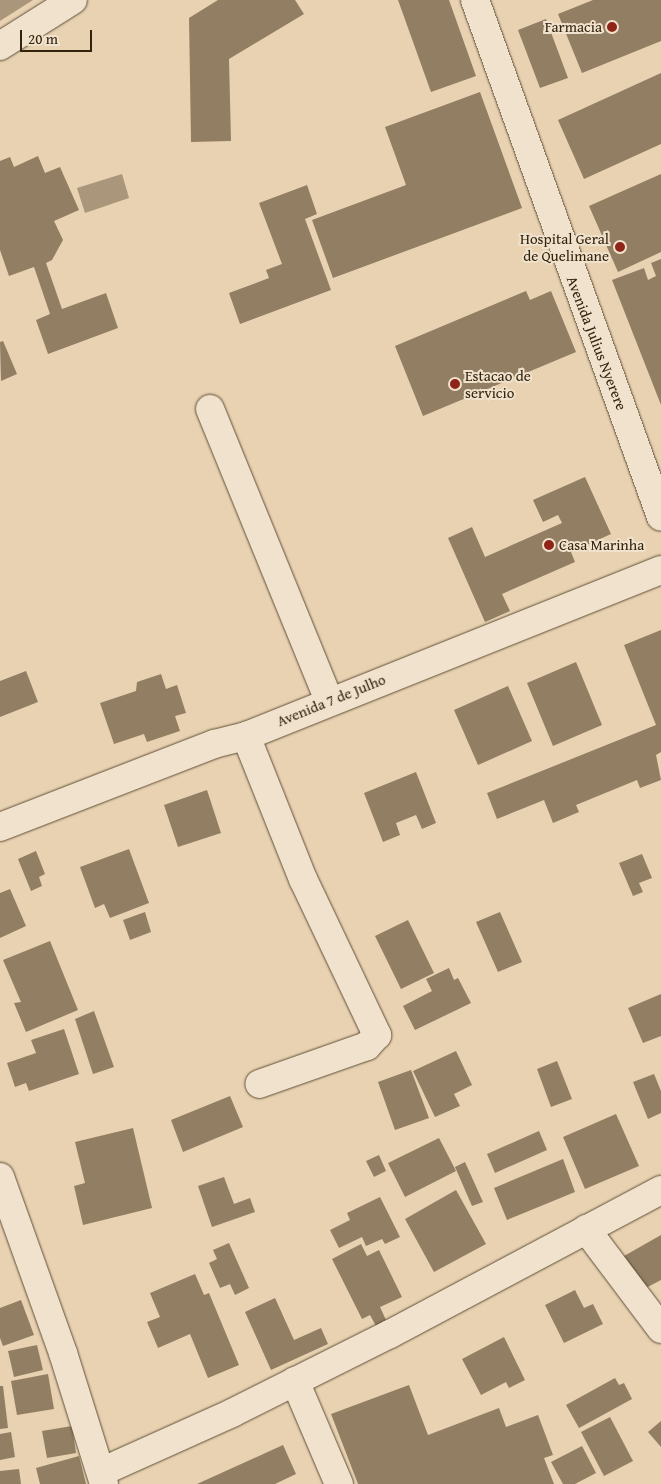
<!DOCTYPE html>
<style>
body{margin:0}
#map{position:relative;width:661px;height:1484px;overflow:hidden;background:#e8d2b2;font-family:"Gentium Book Plus",serif}
div>[style]{position:absolute}
[style*='--x']{left:calc(var(--x)*1px);top:calc(var(--y)*1px);width:calc(var(--w)*1px);rotate:calc(var(--a)*1deg)}
.water>*{inset:0;background:#aa967a}
.building>*{inset:0;background:#917e63}
.roads{filter:drop-shadow(0 0 1px #604f36) drop-shadow(0 0 1px #604f36)}
.minor>*{height:28px;margin:-14px;padding:0 14px;transform-origin:14px;border-radius:14px;background:#f0e2cd}
.dots>*{width:14px;height:14px;translate:-50% -50%;box-sizing:border-box;border:2px solid #f0e2cd;border-radius:50%}
span{translate:-50% -50%;white-space:nowrap;text-align:center;line-height:1.15;-webkit-text-stroke:4px #f0e2cd;paint-order:stroke}
.poi-label{font-size:15px;color:#32230d}
.right{translate:-100% -50%;text-align:right}
.left{translate:0 -50%;text-align:left}
.street-label{font-size:15px;color:#32230d}
.scale{position:absolute;left:20px;top:30px;width:72px;height:22px;box-sizing:border-box;border:2px solid #32230d;border-top:0;padding-left:6px;font-size:15px;line-height:18px;white-space:nowrap;color:#32230d;-webkit-text-stroke:4px #f0e2cd;paint-order:stroke}
</style>
<div id="map">
<div class="water">
<i style="clip-path:polygon(0 0,33px 0,0 21px)"></i>
<i style="clip-path:polygon(122px 174px,129px 198px,85px 213px,77px 188px)"></i>
</div>
<div class="building">
<i style="clip-path:polygon(218px 0,295px 0,304px 14px,229px 59px,231px 141px,191px 142px,189px 18px)"></i>
<i style="clip-path:polygon(398px 0,449px 0,476px 76px,431px 92px)"></i>
<i style="clip-path:polygon(593px 0,661px 0,661px 41px,582px 73px,558px 14px)"></i>
<i style="clip-path:polygon(546px 19px,568px 78px,540px 88px,518px 30px)"></i>
<i style="clip-path:polygon(661px 73px,661px 144px,584px 179px,558px 120px)"></i>
<i style="clip-path:polygon(480px 92px,522px 208px,333px 278px,312px 220px,406px 185px,385px 127px)"></i>
<i style="clip-path:polygon(38px 156px,45px 173px,60px 167px,79px 210px,54px 221px,63px 240px,52px 260px,46px 263px,62px 309px,106px 293px,118px 328px,48px 354px,36px 320px,50px 314px,34px 267px,9px 276px,0 250px,0 161px,10px 157px,14px 167px)"></i>
<i style="clip-path:polygon(661px 174px,661px 252px,618px 272px,589px 206px)"></i>
<i style="clip-path:polygon(307px 185px,317px 214px,305px 219px,331px 290px,240px 324px,229px 293px,269px 278px,266px 270px,282px 264px,259px 203px)"></i>
<i style="clip-path:polygon(661px 259px,661px 405px,612px 280px,644px 268px,648px 280px,656px 276px,651px 263px)"></i>
<i style="clip-path:polygon(526px 291px,530px 300px,551px 291px,576px 352px,423px 416px,395px 346px)"></i>
<i style="clip-path:polygon(3px 341px,17px 374px,1px 381px,0 342px)"></i>
<i style="clip-path:polygon(585px 477px,611px 534px,571px 552px,575px 562px,502px 594px,510px 611px,485px 622px,448px 538px,472px 527px,485px 557px,562px 523px,558px 515px,543px 522px,533px 500px)"></i>
<i style="clip-path:polygon(661px 630px,661px 752px,656px 755px,661px 780px,640px 788px,637px 780px,576px 805px,579px 812px,553px 823px,544px 800px,497px 819px,487px 793px,656px 725px,624px 645px)"></i>
<i style="clip-path:polygon(576px 662px,602px 725px,553px 746px,527px 683px)"></i>
<i style="clip-path:polygon(26px 671px,38px 702px,0 717px,0 681px)"></i>
<i style="clip-path:polygon(161px 674px,166px 689px,177px 685px,186px 713px,175px 716px,180px 731px,147px 742px,144px 734px,114px 744px,100px 703px,136px 691px,137px 682px)"></i>
<i style="clip-path:polygon(508px 686px,532px 741px,478px 765px,454px 710px)"></i>
<i style="clip-path:polygon(416px 772px,436px 823px,422px 829px,416px 815px,396px 823px,400px 835px,383px 842px,364px 793px)"></i>
<i style="clip-path:polygon(207px 790px,221px 833px,178px 847px,164px 805px)"></i>
<i style="clip-path:polygon(129px 849px,149px 903px,110px 918px,104px 904px,95px 908px,80px 867px)"></i>
<i style="clip-path:polygon(36px 851px,45px 874px,39px 877px,42px 886px,31px 891px,18px 859px)"></i>
<i style="clip-path:polygon(642px 854px,652px 878px,639px 883px,643px 892px,633px 896px,619px 863px)"></i>
<i style="clip-path:polygon(10px 889px,26px 926px,0 938px,0 893px)"></i>
<i style="clip-path:polygon(145px 912px,151px 932px,130px 940px,123px 920px)"></i>
<i style="clip-path:polygon(500px 912px,522px 962px,498px 972px,476px 922px)"></i>
<i style="clip-path:polygon(408px 920px,434px 973px,401px 989px,375px 936px)"></i>
<i style="clip-path:polygon(50px 941px,78px 1010px,26px 1032px,14px 1003px,21px 1002px,3px 960px)"></i>
<i style="clip-path:polygon(449px 968px,454px 980px,458px 978px,471px 1003px,415px 1030px,403px 1006px,432px 991px,426px 979px)"></i>
<i style="clip-path:polygon(661px 994px,661px 1036px,643px 1043px,628px 1008px)"></i>
<i style="clip-path:polygon(94px 1011px,114px 1067px,93px 1074px,75px 1019px)"></i>
<i style="clip-path:polygon(64px 1029px,79px 1074px,29px 1091px,26px 1083px,15px 1087px,7px 1063px,36px 1053px,31px 1040px)"></i>
<i style="clip-path:polygon(456px 1051px,472px 1085px,454px 1094px,460px 1106px,435px 1117px,413px 1071px)"></i>
<i style="clip-path:polygon(557px 1061px,572px 1099px,551px 1107px,537px 1069px)"></i>
<i style="clip-path:polygon(411px 1070px,429px 1118px,395px 1130px,378px 1082px)"></i>
<i style="clip-path:polygon(654px 1074px,661px 1091px,661px 1113px,648px 1119px,633px 1082px)"></i>
<i style="clip-path:polygon(230px 1096px,243px 1127px,183px 1152px,171px 1120px)"></i>
<i style="clip-path:polygon(616px 1114px,639px 1166px,585px 1189px,563px 1137px)"></i>
<i style="clip-path:polygon(133px 1128px,152px 1208px,83px 1225px,74px 1186px,85px 1183px,75px 1142px)"></i>
<i style="clip-path:polygon(539px 1131px,547px 1150px,495px 1173px,487px 1154px)"></i>
<i style="clip-path:polygon(439px 1138px,456px 1171px,405px 1197px,388px 1163px)"></i>
<i style="clip-path:polygon(379px 1155px,386px 1171px,374px 1177px,366px 1161px)"></i>
<i style="clip-path:polygon(563px 1159px,575px 1192px,507px 1220px,494px 1188px)"></i>
<i style="clip-path:polygon(465px 1162px,483px 1202px,472px 1206px,455px 1167px)"></i>
<i style="clip-path:polygon(224px 1177px,234px 1204px,250px 1198px,255px 1212px,212px 1227px,198px 1186px)"></i>
<i style="clip-path:polygon(456px 1190px,486px 1244px,434px 1272px,405px 1219px)"></i>
<i style="clip-path:polygon(380px 1197px,400px 1237px,385px 1244px,382px 1239px,366px 1246px,362px 1237px,339px 1248px,330px 1230px,350px 1220px,347px 1213px)"></i>
<i style="clip-path:polygon(661px 1235px,661px 1280px,642px 1290px,624px 1256px)"></i>
<i style="clip-path:polygon(229px 1243px,249px 1288px,235px 1295px,230px 1284px,220px 1288px,209px 1263px,217px 1259px,213px 1250px)"></i>
<i style="clip-path:polygon(361px 1244px,367px 1256px,379px 1250px,402px 1297px,380px 1307px,386px 1320px,376px 1326px,370px 1315px,362px 1319px,332px 1259px)"></i>
<i style="clip-path:polygon(195px 1274px,204px 1295px,209px 1293px,239px 1365px,208px 1378px,190px 1334px,158px 1348px,147px 1322px,160px 1317px,150px 1293px)"></i>
<i style="clip-path:polygon(575px 1290px,584px 1308px,593px 1304px,603px 1324px,564px 1343px,545px 1305px)"></i>
<i style="clip-path:polygon(275px 1298px,294px 1340px,321px 1328px,328px 1344px,271px 1370px,245px 1312px)"></i>
<i style="clip-path:polygon(21px 1300px,34px 1335px,3px 1346px,0 1338px,0 1308px)"></i>
<i style="clip-path:polygon(504px 1337px,525px 1380px,509px 1388px,506px 1382px,481px 1395px,462px 1359px)"></i>
<i style="clip-path:polygon(37px 1345px,43px 1370px,14px 1377px,8px 1351px)"></i>
<i style="clip-path:polygon(48px 1374px,54px 1409px,17px 1415px,11px 1381px)"></i>
<i style="clip-path:polygon(615px 1378px,619px 1385px,624px 1383px,632px 1399px,579px 1428px,566px 1405px)"></i>
<i style="clip-path:polygon(409px 1385px,428px 1435px,499px 1408px,506px 1427px,538px 1415px,553px 1455px,544px 1458px,554px 1484px,358px 1484px,331px 1414px)"></i>
<i style="clip-path:polygon(0 1386px,3px 1386px,8px 1428px,0 1429px)"></i>
<i style="clip-path:polygon(610px 1417px,633px 1461px,604px 1476px,581px 1432px)"></i>
<i style="clip-path:polygon(661px 1421px,661px 1447px,648px 1432px)"></i>
<i style="clip-path:polygon(72px 1426px,76px 1453px,47px 1458px,42px 1431px)"></i>
<i style="clip-path:polygon(11px 1432px,15px 1457px,0 1460px,0 1434px)"></i>
<i style="clip-path:polygon(283px 1445px,296px 1474px,275px 1484px,197px 1484px)"></i>
<i style="clip-path:polygon(582px 1446px,596px 1473px,575px 1484px,563px 1484px,551px 1462px)"></i>
<i style="clip-path:polygon(79px 1456px,86px 1484px,40px 1484px,36px 1468px)"></i>
<i style="clip-path:polygon(19px 1469px,21px 1484px,0 1484px,0 1471px)"></i>
</div>
<div class="roads">
<div class="minor">
<i style="--x:475;--y:0;--w:549;--a:70.21"></i>
<i style="--x:0;--y:46;--w:86;--a:-32.2"></i>
<i style="--x:210;--y:409;--w:314;--a:67.8"></i>
<i style="--x:246;--y:736;--w:154;--a:68.3"></i>
<i style="--x:303;--y:879;--w:173;--a:64.6"></i>
<i style="--x:377;--y:1035;--w:15;--a:132"></i>
<i style="--x:367;--y:1046;--w:114;--a:160.6"></i>
<i style="--x:0;--y:827;--w:230;--a:-21.2"></i>
<i style="--x:214;--y:744;--w:33;--a:-14"></i>
<i style="--x:246;--y:736;--w:447;--a:-21.8"></i>
<i style="--x:0;--y:1177;--w:187;--a:70.3"></i>
<i style="--x:63;--y:1353;--w:137;--a:72.6"></i>
<i style="--x:586;--y:1229;--w:125;--a:53.1"></i>
<i style="--x:295;--y:1381;--w:112;--a:66.9"></i>
<i style="--x:101;--y:1472;--w:144;--a:-24.2"></i>
<i style="--x:232;--y:1413;--w:177;--a:-26.6"></i>
<i style="--x:390;--y:1334;--w:307;--a:-28"></i>
</div>
</div>
<div class="dots">
<i style="left:612px;top:27px;background:#8f2418"></i>
<i style="left:620px;top:247px;background:#8f2418"></i>
<i style="left:455px;top:384px;background:#8f2418"></i>
<i style="left:549px;top:545px;background:#8f2418"></i>
</div>
<div class="poi-label">
<span class="right" style="left:602px;top:27px">Farmacia</span>
<span class="right" style="left:609px;top:247px">Hospital Geral<br>de Quelimane</span>
<span class="left" style="left:465px;top:384px">Estacao de<br>servicio</span>
<span class="left" style="left:559px;top:545px">Casa Marinha</span>
</div>
<div class="street-label">
<span style="left:597px;top:343px;rotate:69deg">Avenida Julius Nyerere</span>
<span style="left:331px;top:700px;rotate:-22deg">Avenida 7 de Julho</span>
</div>
<div class="scale">20 m</div>
</div>
